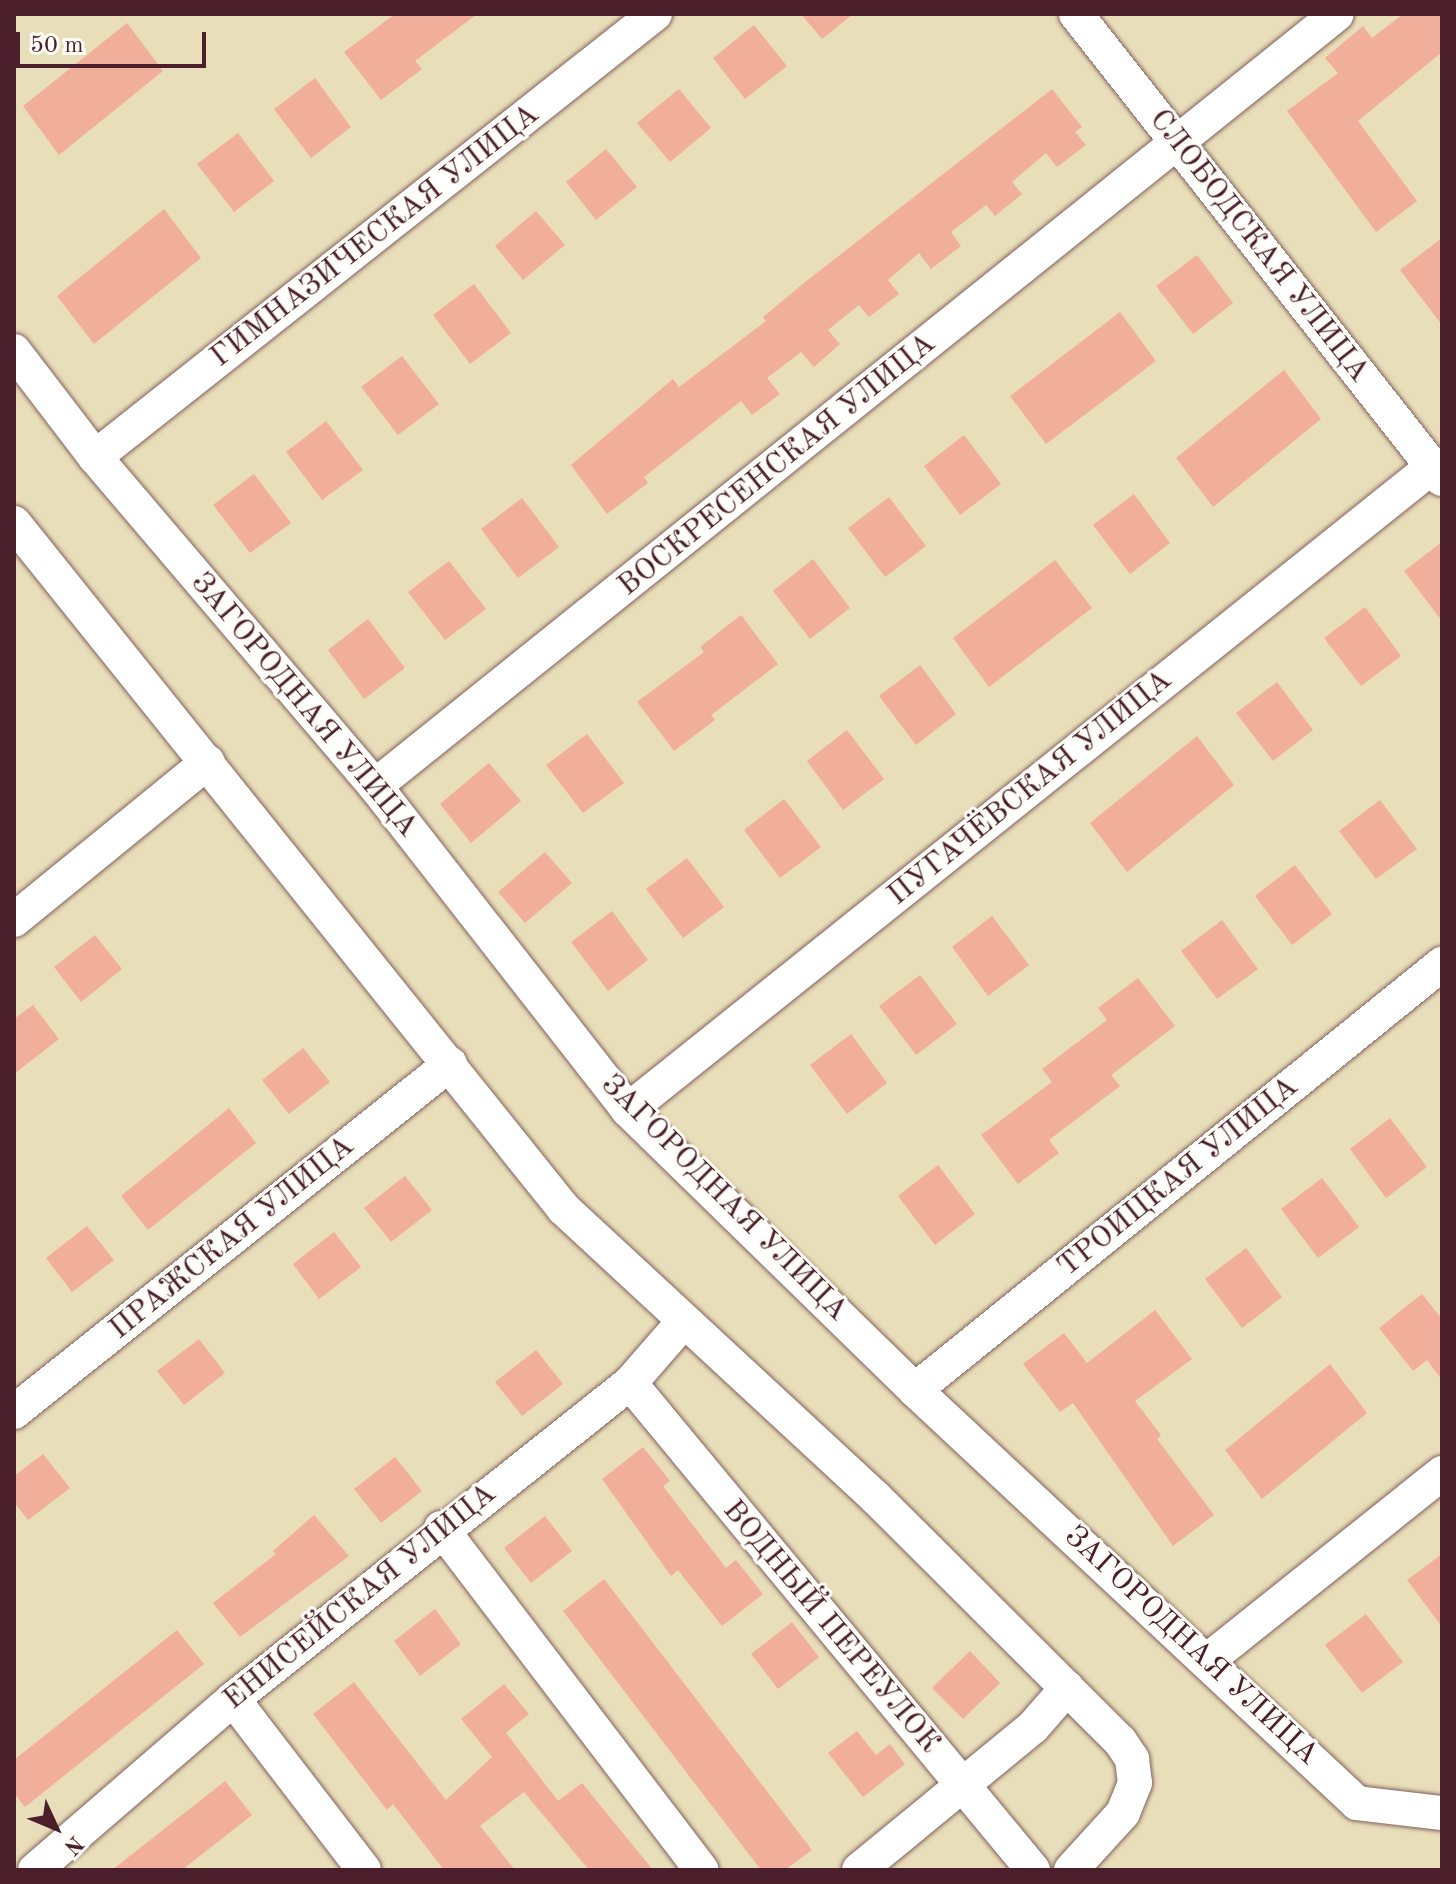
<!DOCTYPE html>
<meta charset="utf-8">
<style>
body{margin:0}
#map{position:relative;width:1456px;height:1884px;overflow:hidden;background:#e9deba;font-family:"Old Standard TT",serif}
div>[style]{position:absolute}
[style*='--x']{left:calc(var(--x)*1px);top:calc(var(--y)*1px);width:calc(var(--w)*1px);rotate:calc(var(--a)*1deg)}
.building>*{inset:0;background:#f1ae9b}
.roads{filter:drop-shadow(0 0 2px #82625d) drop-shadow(0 0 2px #82625d)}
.minor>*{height:34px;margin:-17px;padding:0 17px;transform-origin:17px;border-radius:17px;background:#fff}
span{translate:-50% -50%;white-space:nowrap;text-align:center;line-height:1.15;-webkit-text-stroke:6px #fdfcf7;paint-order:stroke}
.street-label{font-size:30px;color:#4a1f2b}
.frame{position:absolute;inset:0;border:16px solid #4a1f2b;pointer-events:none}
.north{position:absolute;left:16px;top:1788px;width:80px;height:80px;-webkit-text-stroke:6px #fdfcf7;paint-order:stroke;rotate:134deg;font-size:22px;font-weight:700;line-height:32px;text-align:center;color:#4a1f2b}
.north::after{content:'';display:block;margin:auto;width:28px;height:36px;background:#4a1f2b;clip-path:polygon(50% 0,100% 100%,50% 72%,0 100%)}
.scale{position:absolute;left:16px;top:32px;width:190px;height:36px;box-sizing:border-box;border:4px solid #4a1f2b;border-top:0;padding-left:10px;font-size:24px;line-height:28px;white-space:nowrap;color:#4a1f2b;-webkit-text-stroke:6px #fdfcf7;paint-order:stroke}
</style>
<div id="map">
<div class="building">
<i style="clip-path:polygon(395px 14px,477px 14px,415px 61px,422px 69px,381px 100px,344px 52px)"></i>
<i style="clip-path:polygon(801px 14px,853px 14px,822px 39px)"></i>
<i style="clip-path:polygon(1403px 14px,1442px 14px,1442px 52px,1358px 121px,1417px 201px,1376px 232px,1287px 111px,1338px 73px,1325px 58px,1363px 26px,1372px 38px)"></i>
<i style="clip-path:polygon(127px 23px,163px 71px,59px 155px,23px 106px)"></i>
<i style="clip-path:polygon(754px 25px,787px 66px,745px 99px,713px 58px)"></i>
<i style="clip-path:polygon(315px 78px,351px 127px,311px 158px,274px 109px)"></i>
<i style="clip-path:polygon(679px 89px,711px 128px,670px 162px,637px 123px)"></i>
<i style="clip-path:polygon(1052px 89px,1082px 127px,1075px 132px,1086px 145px,1057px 167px,1046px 153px,1012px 182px,1022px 194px,995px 216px,986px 205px,951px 232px,961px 246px,931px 269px,919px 253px,888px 280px,899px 294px,869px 317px,859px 305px,828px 330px,840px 344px,814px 367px,801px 352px,767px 378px,780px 394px,752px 415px,741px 401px,644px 477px,648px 483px,607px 514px,571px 465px,673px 379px,679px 387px,766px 321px,763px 317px,804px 283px)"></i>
<i style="clip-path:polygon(238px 133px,274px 181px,234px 212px,197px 164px)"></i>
<i style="clip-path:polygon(606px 149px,637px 187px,596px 220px,566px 182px)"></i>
<i style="clip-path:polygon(164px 209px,201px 258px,94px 344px,57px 296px)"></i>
<i style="clip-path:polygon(536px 211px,565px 245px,523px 280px,495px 246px)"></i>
<i style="clip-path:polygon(1442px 238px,1442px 325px,1400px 270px)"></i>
<i style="clip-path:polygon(1197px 255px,1233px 303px,1193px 334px,1156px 286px)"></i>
<i style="clip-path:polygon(474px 284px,511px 333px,470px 364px,433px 315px)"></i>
<i style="clip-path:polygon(1120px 312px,1156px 361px,1046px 444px,1010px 396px)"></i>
<i style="clip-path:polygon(402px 356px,439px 404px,398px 435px,361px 387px)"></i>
<i style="clip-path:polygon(1284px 370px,1321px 419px,1213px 507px,1176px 458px)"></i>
<i style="clip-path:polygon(326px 421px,363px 470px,322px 500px,286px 452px)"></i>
<i style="clip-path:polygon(964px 435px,1001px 484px,960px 515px,924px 466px)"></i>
<i style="clip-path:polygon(254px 474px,291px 523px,250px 553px,213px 505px)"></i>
<i style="clip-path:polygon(1134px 494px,1170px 543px,1130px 574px,1093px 525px)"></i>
<i style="clip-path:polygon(889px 497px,926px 546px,885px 577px,848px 528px)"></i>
<i style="clip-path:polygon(522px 498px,559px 547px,518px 578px,481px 529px)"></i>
<i style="clip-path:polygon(1442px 542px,1442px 621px,1404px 571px)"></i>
<i style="clip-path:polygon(813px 559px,850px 608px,810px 639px,773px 591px)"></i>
<i style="clip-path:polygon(1055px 560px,1092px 608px,989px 687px,953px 638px)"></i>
<i style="clip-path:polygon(449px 561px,486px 609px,445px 640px,408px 592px)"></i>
<i style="clip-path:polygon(1365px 607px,1401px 656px,1361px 686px,1324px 638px)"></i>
<i style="clip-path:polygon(741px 615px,778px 664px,711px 715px,715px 720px,674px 751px,637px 702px,704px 652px,700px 647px)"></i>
<i style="clip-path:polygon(368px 619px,405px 668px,364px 699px,328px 650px)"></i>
<i style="clip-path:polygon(920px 665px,956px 714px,916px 745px,879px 696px)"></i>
<i style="clip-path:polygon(1277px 682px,1313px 730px,1273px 761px,1236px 713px)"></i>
<i style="clip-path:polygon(847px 730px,884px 779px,843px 810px,807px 761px)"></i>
<i style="clip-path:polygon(587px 734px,624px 783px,583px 813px,546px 765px)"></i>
<i style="clip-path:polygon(1197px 736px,1234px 785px,1127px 872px,1090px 823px)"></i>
<i style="clip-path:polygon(489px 763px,521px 801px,471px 843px,440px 804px)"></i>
<i style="clip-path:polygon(784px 799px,821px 847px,780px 878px,744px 830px)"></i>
<i style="clip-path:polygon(1380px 800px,1417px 849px,1376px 879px,1339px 831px)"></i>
<i style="clip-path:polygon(545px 852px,572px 883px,525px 923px,498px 892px)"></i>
<i style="clip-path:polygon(687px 858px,724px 907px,683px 938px,646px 889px)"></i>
<i style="clip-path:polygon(1295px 865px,1332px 914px,1292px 945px,1255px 896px)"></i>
<i style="clip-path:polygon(612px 911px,648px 960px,608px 991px,571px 942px)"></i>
<i style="clip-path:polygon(992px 916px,1029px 965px,988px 996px,952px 947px)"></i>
<i style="clip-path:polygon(1222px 920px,1258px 969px,1217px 999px,1181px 951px)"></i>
<i style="clip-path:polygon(95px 935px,122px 969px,81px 1002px,54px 967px)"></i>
<i style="clip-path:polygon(920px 975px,957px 1024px,916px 1055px,879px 1006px)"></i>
<i style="clip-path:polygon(1138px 978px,1175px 1026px,1111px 1075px,1120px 1086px,1049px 1140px,1059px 1153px,1018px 1184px,981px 1135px,1052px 1082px,1042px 1069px,1107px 1020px,1098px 1008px)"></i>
<i style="clip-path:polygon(33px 1005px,59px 1039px,14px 1074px,14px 1019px)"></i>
<i style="clip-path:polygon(851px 1034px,887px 1083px,847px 1114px,810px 1065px)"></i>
<i style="clip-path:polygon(303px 1048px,330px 1082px,289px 1114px,262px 1080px)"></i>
<i style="clip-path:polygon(229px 1108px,256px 1143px,148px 1230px,121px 1196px)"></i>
<i style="clip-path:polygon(1390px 1118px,1427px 1167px,1386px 1198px,1350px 1149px)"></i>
<i style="clip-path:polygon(938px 1165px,975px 1214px,935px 1245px,898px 1196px)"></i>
<i style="clip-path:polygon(405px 1176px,432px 1210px,391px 1242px,364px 1208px)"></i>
<i style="clip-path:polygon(1322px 1178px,1359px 1227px,1318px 1258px,1281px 1209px)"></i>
<i style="clip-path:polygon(87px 1226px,114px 1260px,72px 1292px,46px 1258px)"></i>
<i style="clip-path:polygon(334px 1232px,361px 1267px,319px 1299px,293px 1264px)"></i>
<i style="clip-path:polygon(1246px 1248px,1282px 1297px,1242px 1328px,1205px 1279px)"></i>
<i style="clip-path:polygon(1422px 1294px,1442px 1319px,1442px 1380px,1427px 1360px,1413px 1371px,1379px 1328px)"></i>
<i style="clip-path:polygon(1155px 1310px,1192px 1359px,1135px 1401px,1161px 1435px,1157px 1439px,1214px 1515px,1173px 1546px,1073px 1403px,1060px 1412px,1023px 1364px,1064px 1333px,1087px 1363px)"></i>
<i style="clip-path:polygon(199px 1339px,225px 1373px,184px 1405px,157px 1371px)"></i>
<i style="clip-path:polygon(536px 1350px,563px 1384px,522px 1416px,495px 1382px)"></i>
<i style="clip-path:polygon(1330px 1364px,1367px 1413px,1262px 1499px,1225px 1450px)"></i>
<i style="clip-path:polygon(643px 1447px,670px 1481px,663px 1486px,726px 1568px,736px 1560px,763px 1594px,722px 1626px,678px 1570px,671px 1576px,602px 1479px)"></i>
<i style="clip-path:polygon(43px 1454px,70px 1488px,28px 1520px,14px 1502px,14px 1476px)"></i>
<i style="clip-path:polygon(395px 1457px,422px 1491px,381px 1523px,354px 1489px)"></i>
<i style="clip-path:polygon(314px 1515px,349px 1556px,240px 1637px,213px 1603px,276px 1554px,273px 1551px)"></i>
<i style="clip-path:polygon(545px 1516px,572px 1551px,531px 1583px,504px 1548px)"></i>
<i style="clip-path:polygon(1442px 1554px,1442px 1627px,1407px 1580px)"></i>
<i style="clip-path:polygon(604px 1579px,812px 1850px,785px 1870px,761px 1870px,563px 1611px)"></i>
<i style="clip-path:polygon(435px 1609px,461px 1644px,420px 1676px,394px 1641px)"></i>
<i style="clip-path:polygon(1366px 1614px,1403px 1662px,1362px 1693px,1325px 1645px)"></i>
<i style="clip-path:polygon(792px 1622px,819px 1657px,778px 1689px,751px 1654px)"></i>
<i style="clip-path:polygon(177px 1630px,204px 1664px,25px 1807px,14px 1793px,14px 1760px)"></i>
<i style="clip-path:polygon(970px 1651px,1000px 1683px,963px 1719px,932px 1688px)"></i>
<i style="clip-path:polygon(354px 1682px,446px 1800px,492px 1757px,461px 1719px,504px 1684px,529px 1714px,506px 1733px,558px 1801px,582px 1783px,653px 1870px,589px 1870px,524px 1792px,480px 1826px,515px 1870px,444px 1870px,393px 1804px,387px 1810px,313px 1714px)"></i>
<i style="clip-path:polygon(857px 1731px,876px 1755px,890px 1744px,905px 1764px,863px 1797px,828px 1753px)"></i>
<i style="clip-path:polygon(225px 1781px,252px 1815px,182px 1870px,112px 1870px)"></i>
</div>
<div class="roads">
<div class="minor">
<i style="--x:1076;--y:14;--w:592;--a:51.79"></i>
<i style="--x:14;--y:351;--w:133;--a:52.6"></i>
<i style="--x:95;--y:457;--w:432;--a:49.6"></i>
<i style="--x:375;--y:786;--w:411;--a:52"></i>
<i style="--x:628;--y:1110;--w:401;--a:44.3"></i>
<i style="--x:915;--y:1390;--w:605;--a:43.06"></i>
<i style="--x:1357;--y:1803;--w:86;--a:6.7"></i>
<i style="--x:95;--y:457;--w:714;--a:-38.35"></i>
<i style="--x:14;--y:523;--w:879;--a:51.28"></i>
<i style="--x:564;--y:1209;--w:424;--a:42.8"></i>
<i style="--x:875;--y:1497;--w:346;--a:44.9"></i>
<i style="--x:1120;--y:1741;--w:22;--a:56"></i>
<i style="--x:1132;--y:1759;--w:24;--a:83"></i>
<i style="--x:1135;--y:1783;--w:32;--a:112"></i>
<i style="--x:1123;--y:1813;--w:77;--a:132.4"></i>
<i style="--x:375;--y:786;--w:1233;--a:-38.75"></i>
<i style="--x:14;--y:920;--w:250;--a:-39.2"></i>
<i style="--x:628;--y:1110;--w:1029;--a:-38.65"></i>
<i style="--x:630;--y:1383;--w:632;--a:50.39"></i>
<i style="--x:915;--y:1390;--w:678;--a:-38.95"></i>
<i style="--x:14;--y:1412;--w:558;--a:-38.6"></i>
<i style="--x:441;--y:1528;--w:430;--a:52.7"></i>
<i style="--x:1208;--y:1660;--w:300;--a:-38.6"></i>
<i style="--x:233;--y:1699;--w:215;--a:52.5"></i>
<i style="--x:35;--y:1870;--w:262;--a:-40.8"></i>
<i style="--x:233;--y:1699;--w:507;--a:-38.52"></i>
<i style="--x:630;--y:1383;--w:81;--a:-49"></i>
<i style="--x:859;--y:1870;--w:225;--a:-39.4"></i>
<i style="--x:1033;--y:1727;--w:52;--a:-48.9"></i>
</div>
</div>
<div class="street-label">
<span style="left:375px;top:236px;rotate:-38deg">ГИМНАЗИЧЕСКАЯ УЛИЦА</span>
<span style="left:1259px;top:246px;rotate:52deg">СЛОБОДСКАЯ УЛИЦА</span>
<span style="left:777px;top:465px;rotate:-39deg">ВОСКРЕСЕНСКАЯ УЛИЦА</span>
<span style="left:304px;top:705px;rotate:50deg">ЗАГОРОДНАЯ УЛИЦА</span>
<span style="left:1030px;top:788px;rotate:-39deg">ПУГАЧЁВСКАЯ УЛИЦА</span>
<span style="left:1178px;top:1177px;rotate:-39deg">ТРОИЦКАЯ УЛИЦА</span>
<span style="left:724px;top:1198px;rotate:45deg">ЗАГОРОДНАЯ УЛИЦА</span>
<span style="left:232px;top:1238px;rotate:-39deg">ПРАЖСКАЯ УЛИЦА</span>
<span style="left:360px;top:1597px;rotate:-39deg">ЕНИСЕЙСКАЯ УЛИЦА</span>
<span style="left:831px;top:1627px;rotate:50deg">ВОДНЫЙ ПЕРЕУЛОК</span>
<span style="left:1191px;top:1646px;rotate:43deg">ЗАГОРОДНАЯ УЛИЦА</span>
</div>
<div class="frame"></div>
<div class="north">N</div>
<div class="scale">50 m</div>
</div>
